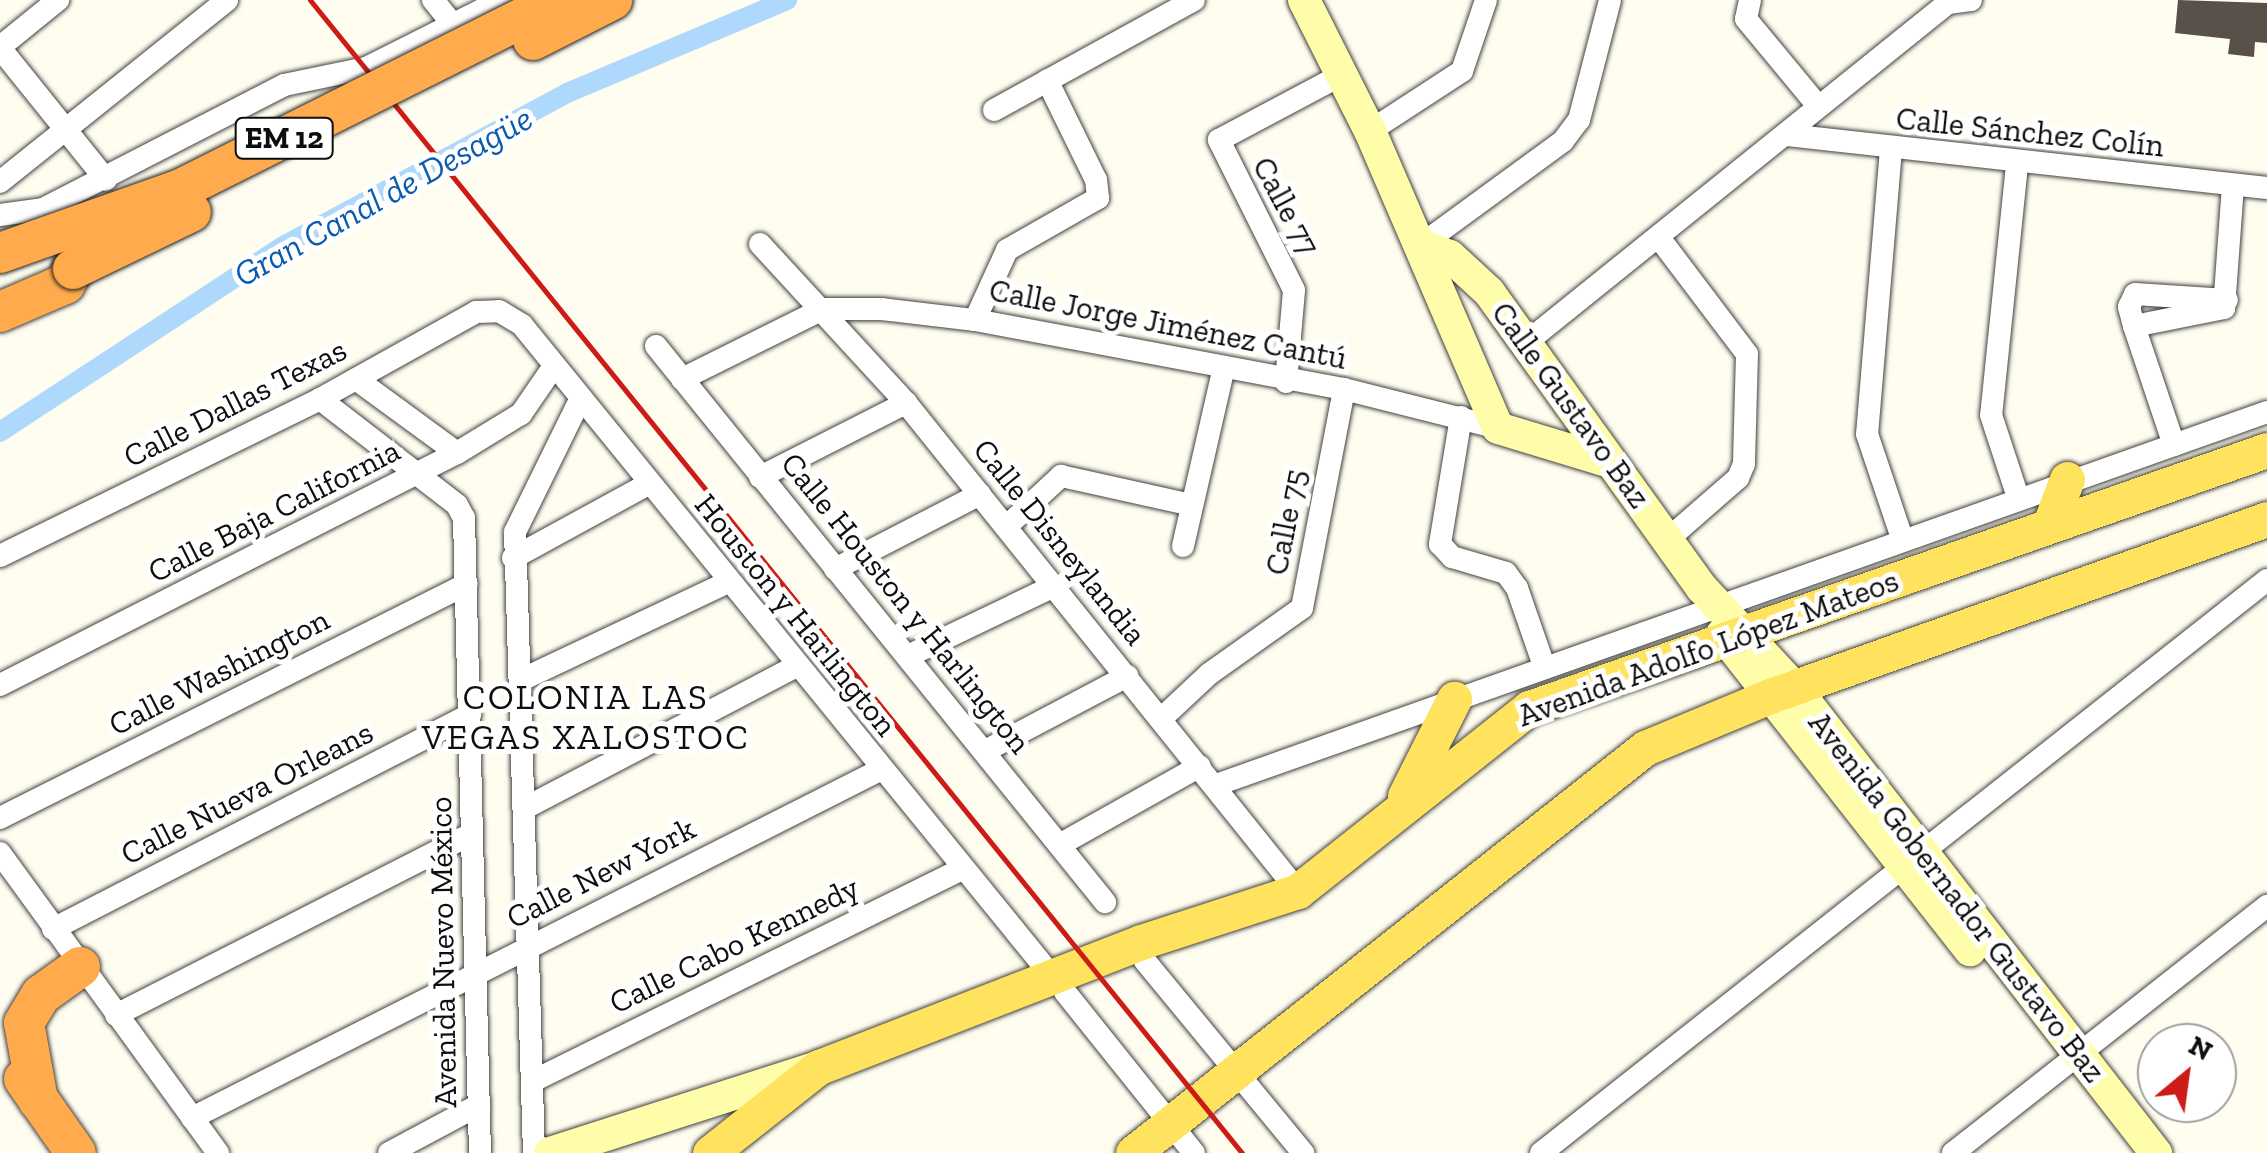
<!DOCTYPE html>
<meta charset="utf-8">
<style>
body{margin:0}
#map{position:relative;width:2267px;height:1153px;overflow:hidden;background:#fffdef;font-family:"Zilla Slab",serif}
div>[style]{position:absolute}
[style*='--x']{left:calc(var(--x)*1px);top:calc(var(--y)*1px);width:calc(var(--w)*1px);rotate:calc(var(--a)*1deg)}
.canal>*{height:20px;margin:-10px;padding:0 10px;transform-origin:10px;border-radius:10px;background:#aed9fd}
.building>*{inset:0;background:#585049}
.roads{filter:drop-shadow(0 0 2px #414141) drop-shadow(0 0 2px #414141)}
.street>*{height:22px;margin:-11px;padding:0 11px;transform-origin:11px;border-radius:11px;background:#fff}
.secondary>*{height:32px;margin:-16px;padding:0 16px;transform-origin:16px;border-radius:16px;background:#fffcaa}
.primary>*{height:35px;margin:-17.5px;padding:0 17.5px;transform-origin:17.5px;border-radius:17.5px;background:#ffe35f}
.highway>*{height:40px;margin:-20px;padding:0 20px;transform-origin:20px;border-radius:20px;background:#ffab4d}
.rail>*{height:5px;margin:-2.5px;padding:0 2.5px;transform-origin:2.5px;border-radius:2.5px;background:#cd1b17}
.bridges{filter:drop-shadow(0 0 2px #1f1f1f) drop-shadow(0 0 2px #1f1f1f)}
.highway-bridge>*{height:40px;margin:-20px;padding:0 20px;transform-origin:20px;border-radius:20px;background:#ffab4d}
span{translate:-50% -50%;white-space:nowrap;text-align:center;line-height:1.15;-webkit-text-stroke:10px #fff;paint-order:stroke}
.shield-label span{padding:2px 8px;background:#fff;border:2px solid;border-radius:8px;-webkit-text-stroke-width:0}
.shield-label{font-size:30px;color:#0e0e0e;font-weight:700}
.street-label{font-size:32px;color:#0e0e0e}
.water-label{font-size:35px;color:#0a5aae;font-style:italic}
.neighbourhood-label{font-size:35px;color:#0e0e0e;letter-spacing:2.5px}
.north{position:absolute;left:2137px;top:1023px;width:100px;height:100px;box-sizing:border-box;background:#fff;border:2px solid #9f9f9f;border-radius:50%;rotate:29deg;font-size:28px;font-weight:700;line-height:40px;text-align:center;color:#0e0e0e}
.north::after{content:'';display:block;margin:auto;width:35px;height:45px;background:#cd1b17;clip-path:polygon(50% 0,100% 100%,50% 72%,0 100%)}
</style>
<div id="map">
<div class="canal">
<i style="--x:0;--y:432;--w:341;--a:-33.3"></i>
<i style="--x:285;--y:245;--w:320;--a:-28.3"></i>
<i style="--x:567;--y:93;--w:239;--a:-22.9"></i>
</div>
<div class="building">
<i style="clip-path:polygon(2178px 0,2267px 3px,2267px 43px,2255px 42px,2254px 57px,2228px 54px,2230px 39px,2175px 33px)"></i>
</div>
<div class="roads">
<div class="street">
<i style="--x:433;--y:0;--w:33;--a:51"></i>
<i style="--x:1750;--y:0;--w:19;--a:102"></i>
<i style="--x:1746;--y:19;--w:113;--a:50.4"></i>
<i style="--x:0;--y:47;--w:75;--a:-39"></i>
<i style="--x:0;--y:48;--w:169;--a:51.2"></i>
<i style="--x:994;--y:110;--w:228;--a:-28.8"></i>
<i style="--x:1370;--y:131;--w:110;--a:-33.1"></i>
<i style="--x:1462;--y:71;--w:75;--a:-71.3"></i>
<i style="--x:1787;--y:135;--w:483;--a:6.3"></i>
<i style="--x:1891;--y:149;--w:286;--a:94.8"></i>
<i style="--x:1867;--y:434;--w:110;--a:71.4"></i>
<i style="--x:2017;--y:165;--w:251;--a:95.9"></i>
<i style="--x:1991;--y:415;--w:86;--a:71.8"></i>
<i style="--x:0;--y:182;--w:291;--a:-38.7"></i>
<i style="--x:0;--y:215;--w:43;--a:-7.9"></i>
<i style="--x:43;--y:209;--w:271;--a:-27.2"></i>
<i style="--x:284;--y:85;--w:84;--a:-11.7"></i>
<i style="--x:366;--y:68;--w:152;--a:-26.6"></i>
<i style="--x:1660;--y:239;--w:144;--a:52.9"></i>
<i style="--x:1747;--y:354;--w:110;--a:91.6"></i>
<i style="--x:1744;--y:464;--w:15;--a:113"></i>
<i style="--x:1738;--y:478;--w:93;--a:138.9"></i>
<i style="--x:760;--y:244;--w:216;--a:47.4"></i>
<i style="--x:906;--y:403;--w:626;--a:51.23"></i>
<i style="--x:1421;--y:245;--w:176;--a:-36.2"></i>
<i style="--x:1563;--y:141;--w:26;--a:-53"></i>
<i style="--x:1579;--y:120;--w:124;--a:-75.5"></i>
<i style="--x:975;--y:320;--w:77;--a:-65.4"></i>
<i style="--x:1007;--y:250;--w:105;--a:-29.7"></i>
<i style="--x:1098;--y:198;--w:18;--a:-96"></i>
<i style="--x:1096;--y:180;--w:111;--a:-116.1"></i>
<i style="--x:2134;--y:326;--w:20;--a:-105"></i>
<i style="--x:2129;--y:307;--w:14;--a:-65"></i>
<i style="--x:2135;--y:294;--w:92;--a:3.7"></i>
<i style="--x:1528;--y:341;--w:539;--a:-38.83"></i>
<i style="--x:1948;--y:3;--w:23;--a:-7"></i>
<i style="--x:656;--y:346;--w:715;--a:51.08"></i>
<i style="--x:356;--y:379;--w:125;--a:36.2"></i>
<i style="--x:682;--y:379;--w:157;--a:-26.4"></i>
<i style="--x:823;--y:309;--w:58;--a:0"></i>
<i style="--x:881;--y:309;--w:95;--a:6.7"></i>
<i style="--x:975;--y:320;--w:375;--a:10.6"></i>
<i style="--x:1344;--y:389;--w:159;--a:14.2"></i>
<i style="--x:1286;--y:382;--w:92;--a:-85"></i>
<i style="--x:1294;--y:290;--w:168;--a:-116.6"></i>
<i style="--x:1219;--y:140;--w:140;--a:-28"></i>
<i style="--x:320;--y:399;--w:173;--a:37.7"></i>
<i style="--x:457;--y:505;--w:15;--a:62"></i>
<i style="--x:464;--y:518;--w:635;--a:88.56"></i>
<i style="--x:1461;--y:417;--w:129;--a:99.4"></i>
<i style="--x:1440;--y:544;--w:18;--a:47"></i>
<i style="--x:1452;--y:557;--w:56;--a:16.5"></i>
<i style="--x:1506;--y:573;--w:19;--a:54"></i>
<i style="--x:1517;--y:588;--w:83;--a:70.9"></i>
<i style="--x:2174;--y:445;--w:126;--a:-108.6"></i>
<i style="--x:2134;--y:326;--w:92;--a:-11.3"></i>
<i style="--x:2224;--y:308;--w:122;--a:-85.8"></i>
<i style="--x:760;--y:477;--w:164;--a:-26.9"></i>
<i style="--x:1007;--y:526;--w:74;--a:-42.8"></i>
<i style="--x:1061;--y:476;--w:134;--a:12.5"></i>
<i style="--x:1183;--y:546;--w:180;--a:-77.1"></i>
<i style="--x:0;--y:556;--w:356;--a:-26.1"></i>
<i style="--x:320;--y:399;--w:179;--a:-29.1"></i>
<i style="--x:476;--y:312;--w:23;--a:-2"></i>
<i style="--x:499;--y:311;--w:27;--a:31"></i>
<i style="--x:522;--y:325;--w:824;--a:50.86"></i>
<i style="--x:513;--y:558;--w:154;--a:-28.7"></i>
<i style="--x:835;--y:569;--w:163;--a:-27.3"></i>
<i style="--x:908;--y:656;--w:162;--a:-25.6"></i>
<i style="--x:521;--y:680;--w:229;--a:-25.3"></i>
<i style="--x:0;--y:685;--w:513;--a:-26.92"></i>
<i style="--x:457;--y:453;--w:75;--a:-31.4"></i>
<i style="--x:521;--y:414;--w:58;--a:-55.5"></i>
<i style="--x:1162;--y:718;--w:64;--a:-43.1"></i>
<i style="--x:1209;--y:674;--w:114;--a:-35.4"></i>
<i style="--x:1302;--y:608;--w:223;--a:-79.1"></i>
<i style="--x:985;--y:751;--w:161;--a:-27.8"></i>
<i style="--x:1216;--y:785;--w:1115;--a:-19.54"></i>
<i style="--x:527;--y:807;--w:302;--a:-27.6"></i>
<i style="--x:0;--y:818;--w:522;--a:-26.61"></i>
<i style="--x:1061;--y:844;--w:159;--a:-29.3"></i>
<i style="--x:0;--y:853;--w:371;--a:54"></i>
<i style="--x:53;--y:929;--w:469;--a:-27.2"></i>
<i style="--x:1145;--y:961;--w:249;--a:50.5"></i>
<i style="--x:1065;--y:992;--w:206;--a:51.3"></i>
<i style="--x:116;--y:1015;--w:399;--a:-27"></i>
<i style="--x:535;--y:1080;--w:475;--a:-26.3"></i>
<i style="--x:192;--y:1118;--w:771;--a:-26.83"></i>
<i style="--x:389;--y:1153;--w:102;--a:-28.1"></i>
<i style="--x:534;--y:1153;--w:621;--a:-91.75"></i>
<i style="--x:515;--y:532;--w:149;--a:-63.8"></i>
<i style="--x:1541;--y:1153;--w:925;--a:-38.28"></i>
<i style="--x:1953;--y:1153;--w:400;--a:-38.2"></i>
</div>
<div class="secondary">
<i style="--x:1304;--y:0;--w:147;--a:63.3"></i>
<i style="--x:1370;--y:131;--w:323;--a:66.7"></i>
<i style="--x:1498;--y:428;--w:117;--a:16.9"></i>
<i style="--x:1421;--y:245;--w:31;--a:21"></i>
<i style="--x:1450;--y:256;--w:53;--a:42.7"></i>
<i style="--x:1489;--y:292;--w:365;--a:54.3"></i>
<i style="--x:1702;--y:588;--w:137;--a:47.1"></i>
<i style="--x:1795;--y:688;--w:589;--a:52.18"></i>
<i style="--x:1722;--y:634;--w:402;--a:51.9"></i>
<i style="--x:550;--y:1153;--w:278;--a:-17.8"></i>
</div>
<div class="primary">
<i style="--x:2050;--y:524;--w:48;--a:-69.3"></i>
<i style="--x:1405;--y:796;--w:109;--a:-63.2"></i>
<i style="--x:710;--y:1153;--w:139;--a:-38.3"></i>
<i style="--x:819;--y:1067;--w:345;--a:-21.2"></i>
<i style="--x:1141;--y:942;--w:165;--a:-18"></i>
<i style="--x:1298;--y:891;--w:295;--a:-38.4"></i>
<i style="--x:1529;--y:708;--w:782;--a:-19.27"></i>
<i style="--x:1133;--y:1153;--w:653;--a:-38.34"></i>
<i style="--x:1645;--y:748;--w:135;--a:-22.6"></i>
<i style="--x:1770;--y:696;--w:528;--a:-19.6"></i>
</div>
<div class="highway">
<i style="--x:0;--y:312;--w:71;--a:-23.3"></i>
<i style="--x:65;--y:284;--w:17;--a:-62"></i>
<i style="--x:24;--y:1079;--w:90;--a:54.9"></i>
<i style="--x:38;--y:1100;--w:78;--a:-100.3"></i>
<i style="--x:24;--y:1023;--w:33;--a:-59"></i>
<i style="--x:41;--y:995;--w:48;--a:-35.7"></i>
</div>
</div>
<div class="rail">
<i style="--x:310;--y:0;--w:1483;--a:51.05"></i>
</div>
<div class="bridges">
<div class="highway-bridge">
<i style="--x:533;--y:40;--w:89;--a:-26.9"></i>
<i style="--x:0;--y:253;--w:192;--a:-19.5"></i>
<i style="--x:181;--y:189;--w:423;--a:-26.6"></i>
<i style="--x:73;--y:269;--w:131;--a:-25.8"></i>
</div>
</div>
<div class="shield-label">
<span style="left:284px;top:138px">EM 12</span>
</div>
<div class="street-label">
<span style="left:2030px;top:132px;rotate:6deg">Calle Sánchez Colín</span>
<span style="left:1286px;top:206px;rotate:62deg">Calle 77</span>
<span style="left:1168px;top:324px;rotate:11deg">Calle Jorge Jiménez Cantú</span>
<span style="left:235px;top:403px;rotate:-27deg">Calle Dallas Texas</span>
<span style="left:1571px;top:405px;rotate:54deg">Calle Gustavo Baz</span>
<span style="left:274px;top:511px;rotate:-27deg">Calle Baja California</span>
<span style="left:1286px;top:522px;rotate:-79deg">Calle 75</span>
<span style="left:1060px;top:542px;rotate:51deg">Calle Disneylandia</span>
<span style="left:906px;top:603px;rotate:51deg">Calle Houston y Harlington</span>
<span style="left:796px;top:615px;rotate:51deg">Houston y Harlington</span>
<span style="left:1708px;top:648px;rotate:-20deg">Avenida Adolfo López Mateos</span>
<span style="left:219px;top:672px;rotate:-27deg">Calle Washington</span>
<span style="left:247px;top:793px;rotate:-27deg">Calle Nueva Orleans</span>
<span style="left:601px;top:873px;rotate:-27deg">Calle New York</span>
<span style="left:1957px;top:897px;rotate:52deg">Avenida Gobernador Gustavo Baz</span>
<span style="left:734px;top:945px;rotate:-26deg">Calle Cabo Kennedy</span>
<span style="left:443px;top:952px;rotate:-91deg">Avenida Nuevo México</span>
</div>
<div class="water-label">
<span style="left:383px;top:196px;rotate:-29deg">Gran Canal de Desagüe</span>
</div>
<div class="neighbourhood-label">
<span style="left:586px;top:717px">COLONIA LAS<br>VEGAS XALOSTOC</span>
</div>
<div class="north">N</div>
</div>
